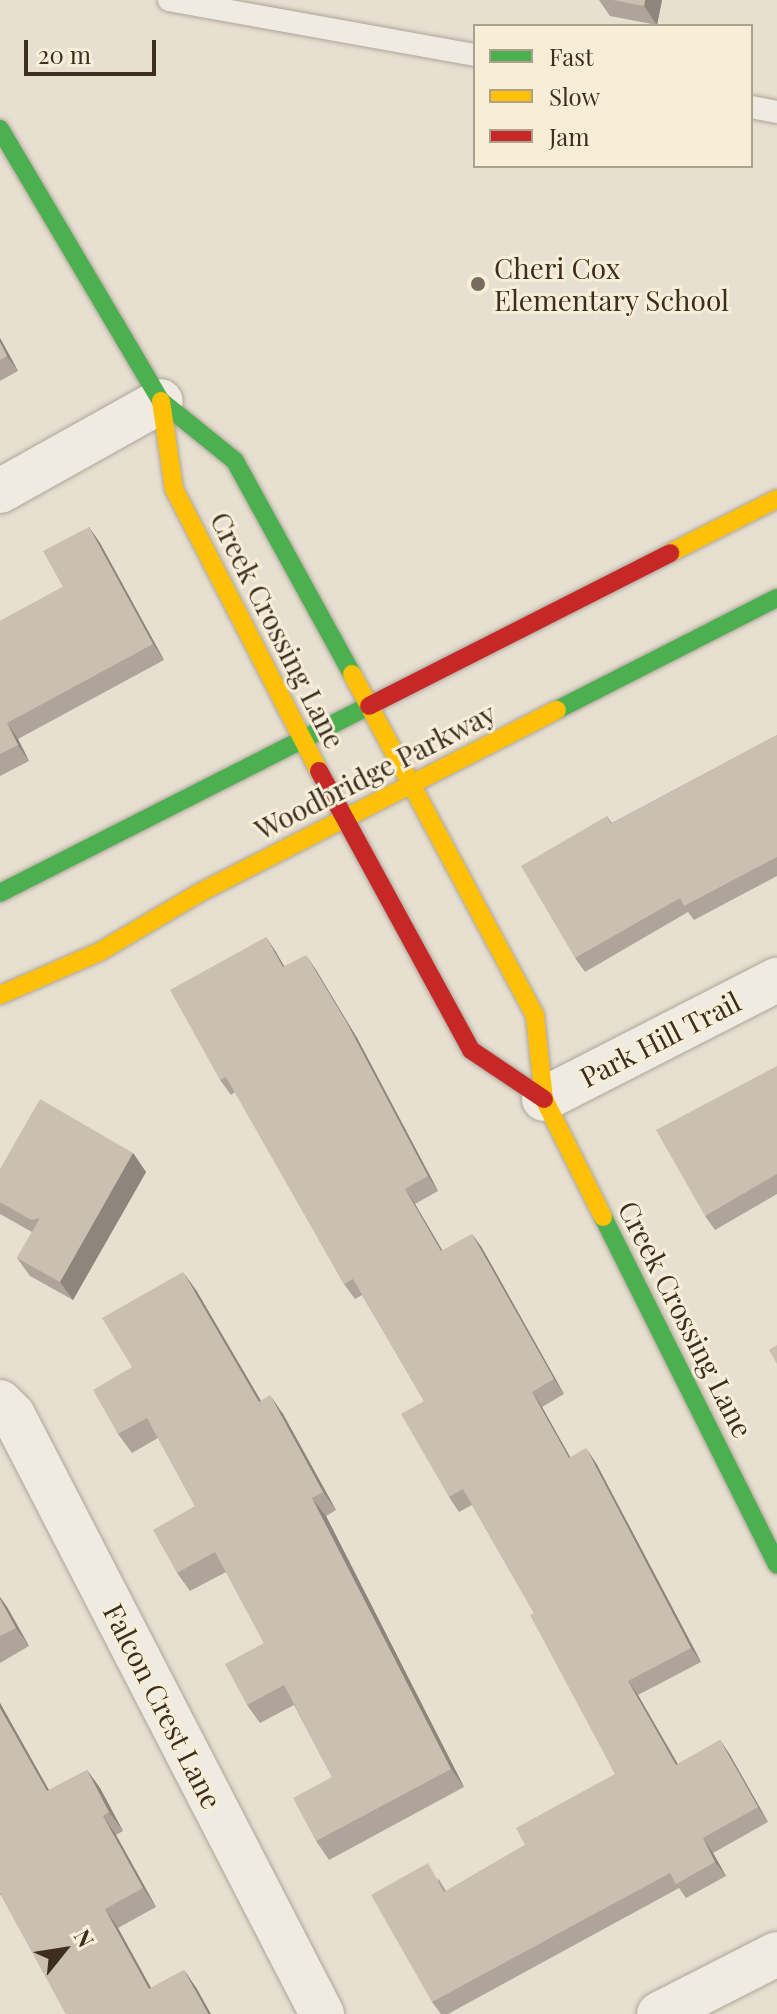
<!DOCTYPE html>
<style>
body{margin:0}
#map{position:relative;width:777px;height:2014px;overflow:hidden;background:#e7e0d1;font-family:"Playfair Display",serif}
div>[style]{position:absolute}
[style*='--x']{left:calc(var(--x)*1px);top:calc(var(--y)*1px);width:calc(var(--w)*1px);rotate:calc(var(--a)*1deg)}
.roads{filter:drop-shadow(0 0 2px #ada599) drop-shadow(0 0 2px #ada599)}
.lane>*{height:22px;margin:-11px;padding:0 11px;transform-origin:11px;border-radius:11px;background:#efebe3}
.street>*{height:44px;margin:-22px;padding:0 22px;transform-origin:22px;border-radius:22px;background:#efebe3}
.fast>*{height:18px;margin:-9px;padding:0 9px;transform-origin:9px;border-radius:9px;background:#4caf50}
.slow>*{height:18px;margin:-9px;padding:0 9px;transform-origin:9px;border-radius:9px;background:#ffc107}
.jam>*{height:18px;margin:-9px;padding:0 9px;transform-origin:9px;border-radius:9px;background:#c62828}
.wall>*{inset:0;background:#afa499}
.shaded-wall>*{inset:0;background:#8e867d}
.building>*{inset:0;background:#cbbfb2}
.dots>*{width:22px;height:22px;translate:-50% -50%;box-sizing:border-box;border:4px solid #f7eed8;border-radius:50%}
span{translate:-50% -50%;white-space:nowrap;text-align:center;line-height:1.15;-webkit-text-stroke:6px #f7eed8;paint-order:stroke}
.poi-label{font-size:28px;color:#3d2e20}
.left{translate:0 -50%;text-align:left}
.street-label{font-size:28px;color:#3d2e20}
.legend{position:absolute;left:473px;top:24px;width:280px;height:144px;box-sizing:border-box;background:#f7eed8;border:2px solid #ada18e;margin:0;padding:10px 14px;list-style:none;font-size:24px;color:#3d2e20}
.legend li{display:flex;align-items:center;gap:16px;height:40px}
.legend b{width:40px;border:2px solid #ada18e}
.north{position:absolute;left:24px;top:1910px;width:80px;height:80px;-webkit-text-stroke:6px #f7eed8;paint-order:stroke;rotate:60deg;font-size:22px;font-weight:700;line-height:32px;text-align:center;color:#3d2e20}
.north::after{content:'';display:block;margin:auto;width:28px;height:36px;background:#3d2e20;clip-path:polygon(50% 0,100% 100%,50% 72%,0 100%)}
.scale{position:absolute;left:24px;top:40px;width:132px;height:36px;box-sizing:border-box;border:4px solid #3d2e20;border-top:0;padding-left:10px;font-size:24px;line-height:28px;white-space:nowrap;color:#3d2e20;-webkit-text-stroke:6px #f7eed8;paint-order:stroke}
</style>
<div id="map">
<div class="roads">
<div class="lane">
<i style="--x:169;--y:0;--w:311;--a:10.2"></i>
<i style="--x:751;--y:107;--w:26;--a:11"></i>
</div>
<div class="street">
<i style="--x:0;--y:491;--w:184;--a:-29.2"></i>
<i style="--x:544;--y:1099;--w:262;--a:-27.1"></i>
<i style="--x:0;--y:1402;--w:18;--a:45"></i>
<i style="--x:13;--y:1415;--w:674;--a:62.71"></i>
<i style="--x:659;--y:2014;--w:132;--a:-27"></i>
</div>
<div class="fast">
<i style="--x:0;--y:129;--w:316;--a:59.4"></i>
<i style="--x:161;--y:401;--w:95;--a:39"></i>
<i style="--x:235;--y:461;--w:243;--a:61.2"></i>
<i style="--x:557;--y:710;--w:247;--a:-27"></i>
<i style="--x:0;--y:893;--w:414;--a:-26.9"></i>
<i style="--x:603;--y:1217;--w:389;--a:63.4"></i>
</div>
<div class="slow">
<i style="--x:161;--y:401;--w:89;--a:81.6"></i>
<i style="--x:174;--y:489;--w:317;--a:62.8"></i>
<i style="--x:670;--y:553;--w:120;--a:-26.8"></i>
<i style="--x:352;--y:674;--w:388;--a:61.8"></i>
<i style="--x:535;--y:1016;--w:83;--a:83.8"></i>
<i style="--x:544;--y:1099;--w:132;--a:63.4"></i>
<i style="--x:0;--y:995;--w:110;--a:-23.5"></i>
<i style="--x:101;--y:951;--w:114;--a:-30.6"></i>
<i style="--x:199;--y:893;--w:402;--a:-27.1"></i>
</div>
<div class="jam">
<i style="--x:369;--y:706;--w:338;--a:-26.9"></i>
<i style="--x:319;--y:771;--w:318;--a:61.4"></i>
<i style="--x:471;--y:1050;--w:88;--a:33.9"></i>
</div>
</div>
<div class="wall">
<i style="clip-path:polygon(599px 0,662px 0,657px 25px,610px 16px)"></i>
<i style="clip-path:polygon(0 338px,18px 371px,0 381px)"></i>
<i style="clip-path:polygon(89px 527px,100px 543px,164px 660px,18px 739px,29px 761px,0 776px,0 621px,63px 587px)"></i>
<i style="clip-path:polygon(777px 735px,777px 876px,694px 920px,688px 912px,585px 972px,575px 958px,607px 816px,612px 823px)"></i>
<i style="clip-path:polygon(266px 937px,284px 966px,316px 970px,357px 1038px,438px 1191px,415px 1204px,443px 1251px,472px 1234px,482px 1248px,564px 1394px,542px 1407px,570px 1457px,596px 1463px,701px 1662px,638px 1695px,678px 1764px,720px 1740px,730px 1755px,768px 1822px,713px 1853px,726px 1876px,686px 1898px,679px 1888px,448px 2014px,441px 2014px,432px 2002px,438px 1878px,446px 1891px,525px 1845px,615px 1774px,534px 1613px,472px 1505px,459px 1512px,449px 1497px,424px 1401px,362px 1295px,355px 1299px,344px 1284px,235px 1092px,231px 1095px,220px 1080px)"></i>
<i style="clip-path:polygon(777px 1066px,777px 1194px,715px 1230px,705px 1216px)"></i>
<i style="clip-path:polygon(133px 1153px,146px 1172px,73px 1300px,30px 1276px,17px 1258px,32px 1232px,0 1214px,0 1169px)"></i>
<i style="clip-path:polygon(196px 1290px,261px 1401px,283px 1414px,336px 1510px,326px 1516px,464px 1787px,329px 1860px,316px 1841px,332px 1777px,294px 1705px,260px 1723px,247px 1705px,264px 1643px,226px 1572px,190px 1591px,177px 1573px,195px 1506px,158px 1438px,132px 1453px,118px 1434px,132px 1367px)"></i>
<i style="clip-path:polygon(0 1597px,7px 1607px,29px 1646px,0 1663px)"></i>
<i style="clip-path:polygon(0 1703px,49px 1790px,87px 1770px,100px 1788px,123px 1831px,116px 1835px,156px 1907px,118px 1928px,151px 1988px,184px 1970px,197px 1989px,66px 2014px,1px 1895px,0 1895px)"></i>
</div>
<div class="shaded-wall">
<i style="clip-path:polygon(645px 0,662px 0,657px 25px,644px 6px)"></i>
<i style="clip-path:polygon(0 338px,18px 371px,7px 356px,0 342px)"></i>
<i style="clip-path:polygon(89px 527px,100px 543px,164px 660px,153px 644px)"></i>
<i style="clip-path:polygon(7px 723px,18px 739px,29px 761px,18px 745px)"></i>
<i style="clip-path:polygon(266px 937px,276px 952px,293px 982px,283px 967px)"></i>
<i style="clip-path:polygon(306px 955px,316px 970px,357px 1038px,438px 1191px,428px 1176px)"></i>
<i style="clip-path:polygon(133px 1153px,146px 1172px,73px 1300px,60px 1282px)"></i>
<i style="clip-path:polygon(405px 1189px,415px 1204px,451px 1266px,441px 1251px)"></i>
<i style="clip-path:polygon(472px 1234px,482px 1248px,564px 1394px,554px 1379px)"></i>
<i style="clip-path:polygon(183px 1272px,196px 1290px,272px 1420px,259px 1402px)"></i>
<i style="clip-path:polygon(532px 1392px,542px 1407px,579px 1473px,569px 1458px)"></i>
<i style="clip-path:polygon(270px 1395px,283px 1414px,336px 1510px,323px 1492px)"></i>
<i style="clip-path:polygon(586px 1448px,596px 1463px,701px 1662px,691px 1648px)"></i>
<i style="clip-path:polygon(312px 1498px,326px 1516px,464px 1787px,451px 1769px)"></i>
<i style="clip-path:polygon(0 1597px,7px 1607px,29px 1646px,16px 1628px,0 1599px)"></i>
<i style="clip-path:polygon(628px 1681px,638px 1695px,686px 1779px,676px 1765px)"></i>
<i style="clip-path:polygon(0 1703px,60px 1810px,47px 1791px,0 1708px)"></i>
<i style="clip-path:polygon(720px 1740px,730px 1755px,768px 1822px,758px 1807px)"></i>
<i style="clip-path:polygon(87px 1770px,100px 1788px,123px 1831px,109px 1812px)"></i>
<i style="clip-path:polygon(103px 1816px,116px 1835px,156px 1907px,143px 1888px)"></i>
<i style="clip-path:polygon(703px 1838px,713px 1853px,726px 1876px,715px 1862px)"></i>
<i style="clip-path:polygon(105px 1909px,118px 1928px,162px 2008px,149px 1989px)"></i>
<i style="clip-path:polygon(184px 1970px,197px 1989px,211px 2014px,208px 2014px)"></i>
</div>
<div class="building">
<i style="clip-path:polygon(613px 0,645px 0,644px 6px)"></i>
<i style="clip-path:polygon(0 342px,7px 356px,0 360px)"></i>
<i style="clip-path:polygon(89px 527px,153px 644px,7px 723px,18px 745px,0 754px,0 621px,63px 587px,43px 551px)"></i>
<i style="clip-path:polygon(777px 735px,777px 857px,684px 906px,680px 898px,575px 958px,521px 866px,607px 816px,611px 824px)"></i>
<i style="clip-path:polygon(266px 937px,283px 967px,306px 955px,347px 1023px,428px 1176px,405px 1189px,441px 1251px,472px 1234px,554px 1379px,532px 1392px,569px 1458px,586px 1448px,691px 1648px,628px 1681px,676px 1765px,720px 1740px,758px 1807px,703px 1838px,715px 1862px,676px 1884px,670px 1873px,432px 2002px,371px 1895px,428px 1863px,444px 1892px,525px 1845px,516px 1828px,615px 1774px,530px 1615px,534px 1613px,463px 1489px,449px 1497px,401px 1414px,424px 1401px,353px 1279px,344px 1284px,226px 1077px,220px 1080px,170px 990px)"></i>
<i style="clip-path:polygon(777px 1066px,777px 1174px,705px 1216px,656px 1130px)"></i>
<i style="clip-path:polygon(40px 1099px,133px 1153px,60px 1282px,17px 1258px,40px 1218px,31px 1220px,0 1202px,0 1169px)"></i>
<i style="clip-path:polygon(183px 1272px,259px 1402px,270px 1395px,323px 1492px,312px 1498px,451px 1769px,316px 1841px,293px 1798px,332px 1777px,284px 1685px,247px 1705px,225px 1664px,264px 1643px,215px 1552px,177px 1573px,153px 1530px,195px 1506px,147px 1418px,118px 1434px,93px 1390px,132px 1367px,102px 1318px)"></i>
<i style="clip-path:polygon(777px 1345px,777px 1364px,769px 1350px)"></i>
<i style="clip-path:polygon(0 1599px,16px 1628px,0 1636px)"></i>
<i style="clip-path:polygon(0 1708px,47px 1791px,87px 1770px,109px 1812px,103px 1816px,143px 1888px,105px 1909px,149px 1989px,184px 1970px,208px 2014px,66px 2014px,0 1893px)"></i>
</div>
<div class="dots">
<i style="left:478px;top:284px;background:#786c5e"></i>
</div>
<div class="poi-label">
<span class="left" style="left:494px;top:284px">Cheri Cox<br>Elementary School</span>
</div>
<div class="street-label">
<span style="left:278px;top:630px;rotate:63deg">Creek Crossing Lane</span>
<span style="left:375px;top:771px;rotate:-27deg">Woodbridge Parkway</span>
<span style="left:660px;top:1039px;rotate:-27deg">Park Hill Trail</span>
<span style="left:686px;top:1319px;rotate:63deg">Creek Crossing Lane</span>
<span style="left:163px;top:1706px;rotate:63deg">Falcon Crest Lane</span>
</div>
<ul class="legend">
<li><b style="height:10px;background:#4caf50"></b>Fast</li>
<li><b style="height:10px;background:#ffc107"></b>Slow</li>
<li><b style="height:10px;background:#c62828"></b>Jam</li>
</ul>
<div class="north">N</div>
<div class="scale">20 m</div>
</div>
